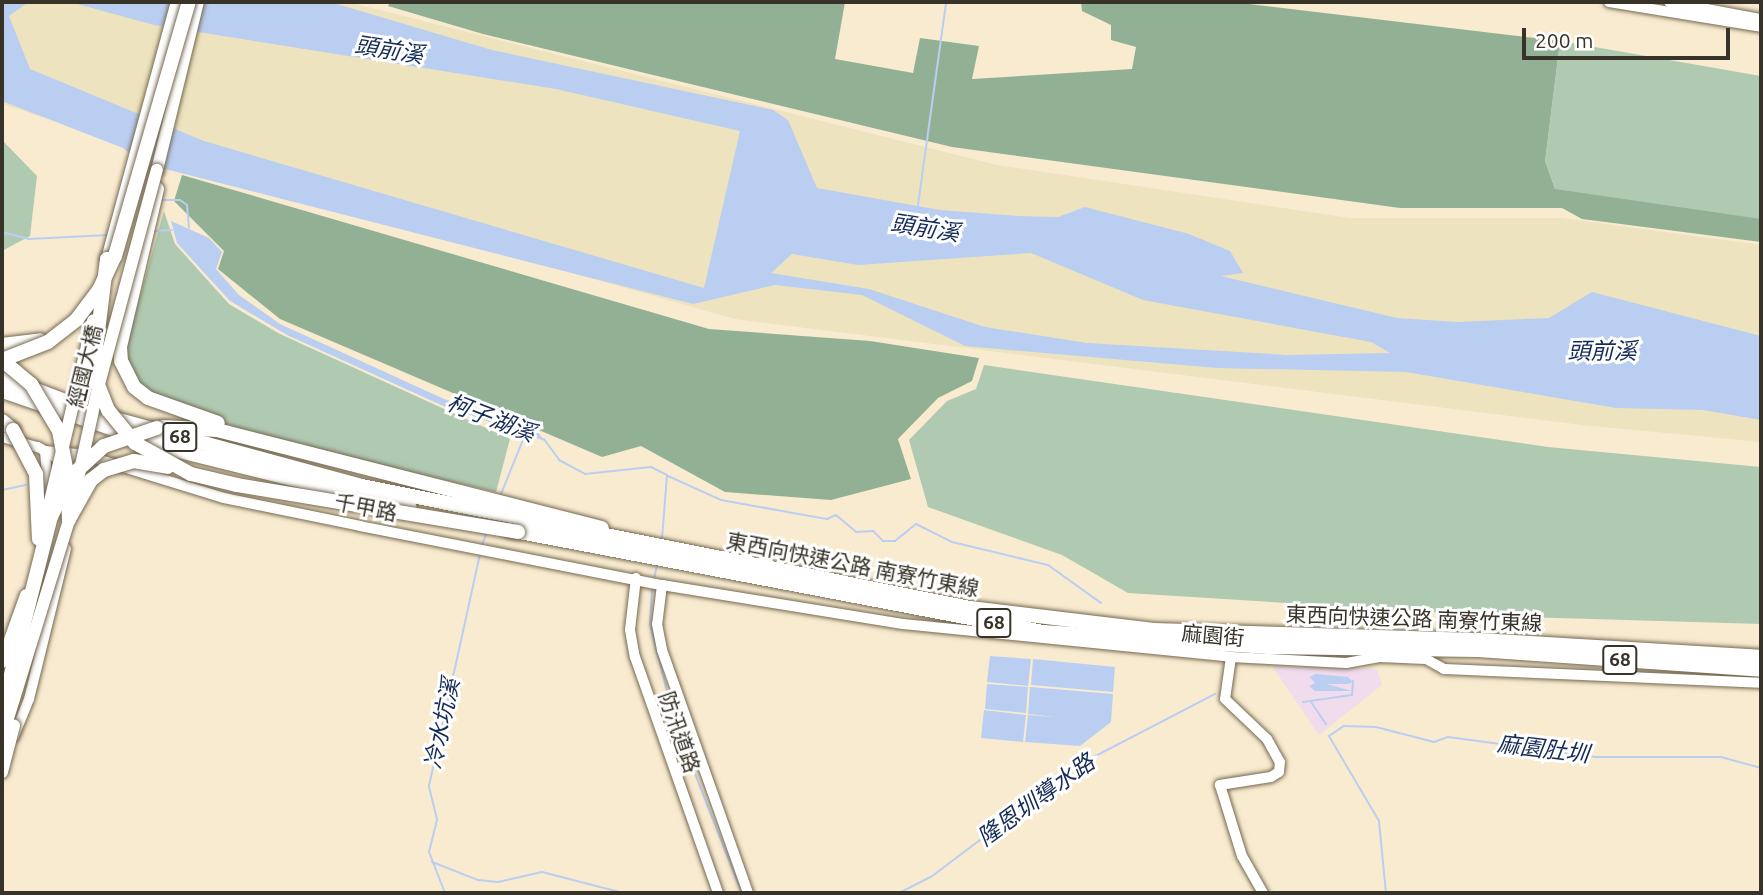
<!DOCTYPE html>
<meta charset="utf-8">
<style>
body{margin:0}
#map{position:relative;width:1763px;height:895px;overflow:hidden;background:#f9ebd0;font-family:Ubuntu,"Noto Sans TC",sans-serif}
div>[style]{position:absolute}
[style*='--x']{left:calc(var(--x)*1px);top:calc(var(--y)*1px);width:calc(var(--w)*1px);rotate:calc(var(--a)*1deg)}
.industrial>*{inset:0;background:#f0dcec}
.green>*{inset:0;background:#b0cab2}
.forest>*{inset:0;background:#92b194}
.sand>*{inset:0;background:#ede3be}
.water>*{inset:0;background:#bacef2}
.stream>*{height:2px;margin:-1px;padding:0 1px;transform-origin:1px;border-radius:1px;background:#bacef2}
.roads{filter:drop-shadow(0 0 2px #756951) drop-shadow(0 0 2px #756951)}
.minor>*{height:10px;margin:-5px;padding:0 5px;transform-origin:5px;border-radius:5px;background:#fff}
.major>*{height:12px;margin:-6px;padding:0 6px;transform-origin:6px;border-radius:6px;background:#fff}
.highway>*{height:14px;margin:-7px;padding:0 7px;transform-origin:7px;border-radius:7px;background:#fff}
.bridges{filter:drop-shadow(0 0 2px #756951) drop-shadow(0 0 2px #756951)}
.major-bridge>*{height:12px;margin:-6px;padding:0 6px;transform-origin:6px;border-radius:6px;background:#fff}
.highway-bridge>*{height:14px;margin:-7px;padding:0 7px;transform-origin:7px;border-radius:7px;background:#fff}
span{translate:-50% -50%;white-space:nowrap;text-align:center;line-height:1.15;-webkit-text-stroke:6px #fff;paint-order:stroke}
.shield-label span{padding:2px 5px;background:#fff;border:2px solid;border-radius:5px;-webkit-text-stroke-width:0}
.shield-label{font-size:19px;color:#383328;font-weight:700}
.street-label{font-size:21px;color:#383328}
.water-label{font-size:23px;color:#152c58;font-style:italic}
.frame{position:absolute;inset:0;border:4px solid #383328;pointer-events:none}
.scale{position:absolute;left:1522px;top:28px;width:208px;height:32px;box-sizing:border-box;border:4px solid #383328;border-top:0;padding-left:9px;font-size:21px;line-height:24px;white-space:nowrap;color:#383328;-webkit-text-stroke:5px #fff;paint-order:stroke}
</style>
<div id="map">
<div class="industrial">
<i style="clip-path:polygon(1272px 666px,1377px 669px,1382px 685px,1319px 735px)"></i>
</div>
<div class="green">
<i style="clip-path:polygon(1560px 41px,1761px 76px,1761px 234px,1562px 208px,1545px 161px)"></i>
<i style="clip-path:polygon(2px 140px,37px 176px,30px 236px,2px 251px)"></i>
<i style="clip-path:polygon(164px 211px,175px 244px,229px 304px,280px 334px,510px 439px,496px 492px,294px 446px,169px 406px,136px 381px,125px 350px)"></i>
<i style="clip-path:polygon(984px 365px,1548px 447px,1761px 467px,1761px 624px,1494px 616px,1128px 593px,1062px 555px,928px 507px,909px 440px,947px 401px,976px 389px)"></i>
</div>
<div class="forest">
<i style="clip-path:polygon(390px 2px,845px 2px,835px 59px,913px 73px,920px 38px,979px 46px,972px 79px,1132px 69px,1136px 47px,1111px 40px,1111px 25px,1082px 11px,1081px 2px,1233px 2px,1560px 41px,1545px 161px,1555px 189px,1761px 219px,1761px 242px,1582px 219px,1562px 208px,1400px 208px,952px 147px,483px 34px,388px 6px)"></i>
<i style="clip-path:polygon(182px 175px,709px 329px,870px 341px,979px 358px,972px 381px,938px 398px,898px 439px,911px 479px,831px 500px,725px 492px,641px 446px,602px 457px,280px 319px,218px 269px,224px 251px,174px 201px)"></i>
</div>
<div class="sand">
<i style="clip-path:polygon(2px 2px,348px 2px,997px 165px,1350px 218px,1562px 218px,1761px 245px,1761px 442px,1582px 425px,735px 319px,174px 160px,2px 104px)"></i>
</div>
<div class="water">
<i style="clip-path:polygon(evenodd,2px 2px,29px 2px,9px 16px,30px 69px,204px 141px,704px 288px,740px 131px,556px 89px,154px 25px,70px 2px,330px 2px,492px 50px,773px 110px,788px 120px,817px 188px,940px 210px,1018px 216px,1058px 217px,1085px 207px,1189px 234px,1230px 251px,1243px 273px,1221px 276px,1397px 318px,1457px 322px,1549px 318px,1592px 292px,1761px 336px,1761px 420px,1703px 410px,1616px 408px,1406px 372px,1217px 368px,965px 346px,862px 295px,775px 285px,693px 304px,142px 163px,123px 148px,2px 101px,2px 2px,1031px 253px,1143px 300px,1371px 342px,1390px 353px,1287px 355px,1087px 343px,985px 327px,869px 289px,771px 273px,792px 254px,858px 265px,1031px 253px)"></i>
<i style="clip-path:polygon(171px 221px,209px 238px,222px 252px,216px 269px,239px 295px,280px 324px,444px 399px,533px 427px,545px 441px,441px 405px,287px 335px,230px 301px,177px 243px)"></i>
<i style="clip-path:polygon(990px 656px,1031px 659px,1028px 686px,987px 682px)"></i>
<i style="clip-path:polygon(1033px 659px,1115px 667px,1113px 692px,1031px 685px)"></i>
<i style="clip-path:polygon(1315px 674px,1348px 677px,1353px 682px,1348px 684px,1326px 684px,1352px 691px,1315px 691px,1309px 686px,1315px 683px,1310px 677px)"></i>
<i style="clip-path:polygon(987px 684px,1028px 687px,1026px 713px,985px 709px)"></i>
<i style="clip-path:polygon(1030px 687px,1113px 694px,1111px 722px,1080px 746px,1025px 742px,1028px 715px,1056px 717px,1028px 714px)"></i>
<i style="clip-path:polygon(984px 710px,1026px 715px,1023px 742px,981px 738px)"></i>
</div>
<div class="stream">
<i style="--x:162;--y:200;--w:18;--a:0"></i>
<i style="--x:180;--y:200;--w:9;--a:36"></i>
<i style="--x:187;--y:205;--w:23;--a:85"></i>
<i style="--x:918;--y:205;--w:205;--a:-82.1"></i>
<i style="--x:153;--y:231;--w:19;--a:-3"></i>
<i style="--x:5;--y:233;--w:25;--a:14"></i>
<i style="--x:29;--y:239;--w:80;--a:-2.9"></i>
<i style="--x:544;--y:439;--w:26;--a:54"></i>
<i style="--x:559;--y:460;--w:30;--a:28"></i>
<i style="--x:585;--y:474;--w:66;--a:-6.1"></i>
<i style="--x:651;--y:467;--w:18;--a:27"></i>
<i style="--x:667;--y:475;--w:64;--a:94.5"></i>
<i style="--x:668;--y:476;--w:58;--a:24.4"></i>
<i style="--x:721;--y:500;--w:108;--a:10.2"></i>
<i style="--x:827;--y:519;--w:10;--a:-24"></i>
<i style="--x:836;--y:515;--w:26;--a:40"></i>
<i style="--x:856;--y:532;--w:17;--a:-3"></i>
<i style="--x:873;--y:531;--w:14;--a:45"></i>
<i style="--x:883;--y:541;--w:12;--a:0"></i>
<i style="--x:895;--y:541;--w:27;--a:-39"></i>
<i style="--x:916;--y:524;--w:40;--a:26.6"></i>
<i style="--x:952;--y:542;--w:99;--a:13.5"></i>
<i style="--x:1048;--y:565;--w:65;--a:35.6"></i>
<i style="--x:2;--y:490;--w:24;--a:-12"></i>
<i style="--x:501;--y:494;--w:64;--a:-67.9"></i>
<i style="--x:482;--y:545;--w:14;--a:-69"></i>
<i style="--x:654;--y:580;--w:15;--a:-79"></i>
<i style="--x:652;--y:589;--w:35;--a:93"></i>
<i style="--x:650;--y:624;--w:102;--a:75.8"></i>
<i style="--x:675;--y:723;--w:183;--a:68.5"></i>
<i style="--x:1303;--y:702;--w:49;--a:-8.1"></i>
<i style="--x:1352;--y:695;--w:14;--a:-86"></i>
<i style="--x:1311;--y:702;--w:27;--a:56"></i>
<i style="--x:432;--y:862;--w:49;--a:21.4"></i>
<i style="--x:478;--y:880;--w:20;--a:6"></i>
<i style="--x:498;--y:882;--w:45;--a:-12.8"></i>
<i style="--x:542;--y:872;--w:84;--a:14.5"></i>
<i style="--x:445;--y:893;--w:44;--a:-111.3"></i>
<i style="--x:429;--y:852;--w:34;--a:-76"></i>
<i style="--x:437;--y:819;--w:34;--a:-104"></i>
<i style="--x:429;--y:786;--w:237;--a:-77.6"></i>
<i style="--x:899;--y:893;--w:36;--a:-27"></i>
<i style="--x:931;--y:877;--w:189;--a:-37.1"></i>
<i style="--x:1082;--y:763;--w:150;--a:-27.4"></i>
<i style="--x:1386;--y:893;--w:72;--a:-95.6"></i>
<i style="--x:1379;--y:821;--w:99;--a:-120.5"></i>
<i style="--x:1329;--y:736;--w:18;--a:-34"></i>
<i style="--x:1344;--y:726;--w:32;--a:2"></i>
<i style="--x:1376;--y:727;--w:60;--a:14.5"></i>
<i style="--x:1434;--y:742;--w:15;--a:-20"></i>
<i style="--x:1448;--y:737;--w:149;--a:7.7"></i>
<i style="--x:1596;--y:757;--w:125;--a:0"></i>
<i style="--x:1721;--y:757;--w:41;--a:15.4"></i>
</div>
<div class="roads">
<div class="minor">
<i style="--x:1609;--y:2;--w:154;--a:9.3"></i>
<i style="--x:1669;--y:2;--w:94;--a:10.5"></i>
<i style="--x:2;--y:437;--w:37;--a:16"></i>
<i style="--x:38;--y:447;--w:21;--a:31"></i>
<i style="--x:56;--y:458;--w:31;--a:7"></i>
<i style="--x:45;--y:451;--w:36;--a:5"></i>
<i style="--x:81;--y:454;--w:150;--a:17.1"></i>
<i style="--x:224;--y:498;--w:139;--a:11.6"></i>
<i style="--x:360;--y:526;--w:308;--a:11.1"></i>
<i style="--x:662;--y:585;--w:244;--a:9.2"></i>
<i style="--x:903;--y:624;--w:330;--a:5.7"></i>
<i style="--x:1231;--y:657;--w:115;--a:3"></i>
<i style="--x:1346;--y:663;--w:35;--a:-10"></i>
<i style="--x:1380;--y:657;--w:46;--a:2.5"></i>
<i style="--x:1426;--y:659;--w:21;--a:29"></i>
<i style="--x:1444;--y:669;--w:317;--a:2.5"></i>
<i style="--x:45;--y:451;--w:41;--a:85.8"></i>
<i style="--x:636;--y:578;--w:52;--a:96.6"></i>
<i style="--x:630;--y:630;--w:27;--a:80"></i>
<i style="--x:635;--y:657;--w:250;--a:70.6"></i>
<i style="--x:662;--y:585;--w:39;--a:97"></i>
<i style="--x:657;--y:624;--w:26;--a:79"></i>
<i style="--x:662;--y:650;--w:258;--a:70.5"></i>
<i style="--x:1231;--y:657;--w:42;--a:98.1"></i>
<i style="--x:1225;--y:699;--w:58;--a:43.6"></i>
<i style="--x:1267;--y:739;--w:26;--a:61"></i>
<i style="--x:1280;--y:762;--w:10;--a:96"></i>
<i style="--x:1279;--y:772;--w:9;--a:148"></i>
<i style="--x:1271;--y:777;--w:52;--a:171.1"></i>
<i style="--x:1220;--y:785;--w:74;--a:72.8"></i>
<i style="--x:1242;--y:856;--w:43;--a:60.4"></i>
<i style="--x:14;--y:736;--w:40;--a:-68"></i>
<i style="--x:29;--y:699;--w:155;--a:-76.2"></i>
</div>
<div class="major">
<i style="--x:157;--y:170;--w:173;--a:-76.3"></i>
<i style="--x:107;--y:259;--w:266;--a:-74.8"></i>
</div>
<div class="highway">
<i style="--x:157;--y:189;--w:162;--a:103.2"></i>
<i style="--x:120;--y:347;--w:14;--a:86"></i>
<i style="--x:121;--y:361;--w:29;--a:63"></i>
<i style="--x:134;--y:387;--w:18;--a:38"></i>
<i style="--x:148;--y:398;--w:74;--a:19.7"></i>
<i style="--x:2;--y:345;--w:38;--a:-7"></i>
<i style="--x:2;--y:377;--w:113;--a:20.7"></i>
<i style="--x:108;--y:417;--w:263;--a:15.2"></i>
<i style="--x:362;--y:486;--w:620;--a:11.35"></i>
<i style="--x:970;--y:608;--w:185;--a:6.8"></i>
<i style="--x:1154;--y:630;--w:324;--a:1.8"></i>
<i style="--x:1478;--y:640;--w:284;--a:3.4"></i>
<i style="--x:2;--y:391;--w:179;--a:18.9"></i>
<i style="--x:171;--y:449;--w:246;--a:13.9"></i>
<i style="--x:2;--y:421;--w:14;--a:39"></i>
<i style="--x:163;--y:427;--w:54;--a:3.2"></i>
<i style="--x:217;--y:430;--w:397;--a:14.3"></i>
<i style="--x:509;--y:530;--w:544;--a:10.81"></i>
<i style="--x:1043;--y:632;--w:225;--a:3.8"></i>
<i style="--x:1268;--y:647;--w:210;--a:0.8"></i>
<i style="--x:1478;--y:650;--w:284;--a:4"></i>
</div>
</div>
<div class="bridges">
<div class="major-bridge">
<i style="--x:46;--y:518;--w:203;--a:-76.6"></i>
<i style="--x:2;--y:662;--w:71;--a:-70.3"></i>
<i style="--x:2;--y:738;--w:228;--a:-72.9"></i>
<i style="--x:69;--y:520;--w:135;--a:-77.6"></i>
<i style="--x:98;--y:388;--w:226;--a:-74.9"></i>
<i style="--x:2;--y:772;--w:48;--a:-75.4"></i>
</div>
<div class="highway-bridge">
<i style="--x:107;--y:259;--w:114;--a:97.1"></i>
<i style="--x:93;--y:372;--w:41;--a:68.5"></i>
<i style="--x:108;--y:410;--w:43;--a:50.7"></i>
<i style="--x:135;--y:443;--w:64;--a:29"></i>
<i style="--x:191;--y:474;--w:47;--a:13.4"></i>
<i style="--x:237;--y:485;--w:285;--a:9.5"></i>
<i style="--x:2;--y:360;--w:49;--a:-21.4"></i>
<i style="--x:48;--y:342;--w:37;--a:-38"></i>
<i style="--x:77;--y:319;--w:36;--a:-53"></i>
<i style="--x:99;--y:290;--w:38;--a:-65"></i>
<i style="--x:115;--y:256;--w:265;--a:-73.8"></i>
<i style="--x:2;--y:360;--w:38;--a:40"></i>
<i style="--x:31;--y:384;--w:55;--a:59.2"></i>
<i style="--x:59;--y:431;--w:43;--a:79.2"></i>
<i style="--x:67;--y:473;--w:47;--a:87.6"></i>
<i style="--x:13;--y:430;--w:50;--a:62.4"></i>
<i style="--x:36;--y:474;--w:65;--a:87.4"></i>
<i style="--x:69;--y:519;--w:45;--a:-60.6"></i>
<i style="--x:91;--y:480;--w:16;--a:-38"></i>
<i style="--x:104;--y:470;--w:31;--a:-17"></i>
<i style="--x:134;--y:461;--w:34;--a:10"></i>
<i style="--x:2;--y:710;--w:199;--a:-75.8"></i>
<i style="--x:51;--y:517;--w:44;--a:-64.6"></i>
<i style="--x:70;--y:477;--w:46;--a:-42.4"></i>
<i style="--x:104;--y:446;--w:56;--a:-18.8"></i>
</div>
</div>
<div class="shield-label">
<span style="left:180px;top:437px">68</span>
<span style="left:994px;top:623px">68</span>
<span style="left:1620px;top:660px">68</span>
</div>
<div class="street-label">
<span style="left:84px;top:366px;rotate:-76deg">經國大橋</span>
<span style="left:366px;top:507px;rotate:11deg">千甲路</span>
<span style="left:853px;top:564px;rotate:11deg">東西向快速公路 南寮竹東線</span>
<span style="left:1414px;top:618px;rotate:2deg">東西向快速公路 南寮竹東線</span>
<span style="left:1213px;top:635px;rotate:5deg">麻園街</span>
<span style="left:680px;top:732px;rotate:71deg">防汛道路</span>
</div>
<div class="water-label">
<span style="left:389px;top:50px;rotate:9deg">頭前溪</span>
<span style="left:925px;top:228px;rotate:9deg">頭前溪</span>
<span style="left:1602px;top:351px">頭前溪</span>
<span style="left:491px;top:418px;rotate:21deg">柯子湖溪</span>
<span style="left:442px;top:724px;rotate:-78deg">冷水坑溪</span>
<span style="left:1543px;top:749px;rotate:7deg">麻園肚圳</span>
<span style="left:1036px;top:800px;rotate:-36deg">隆恩圳導水路</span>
</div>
<div class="frame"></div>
<div class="scale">200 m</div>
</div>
